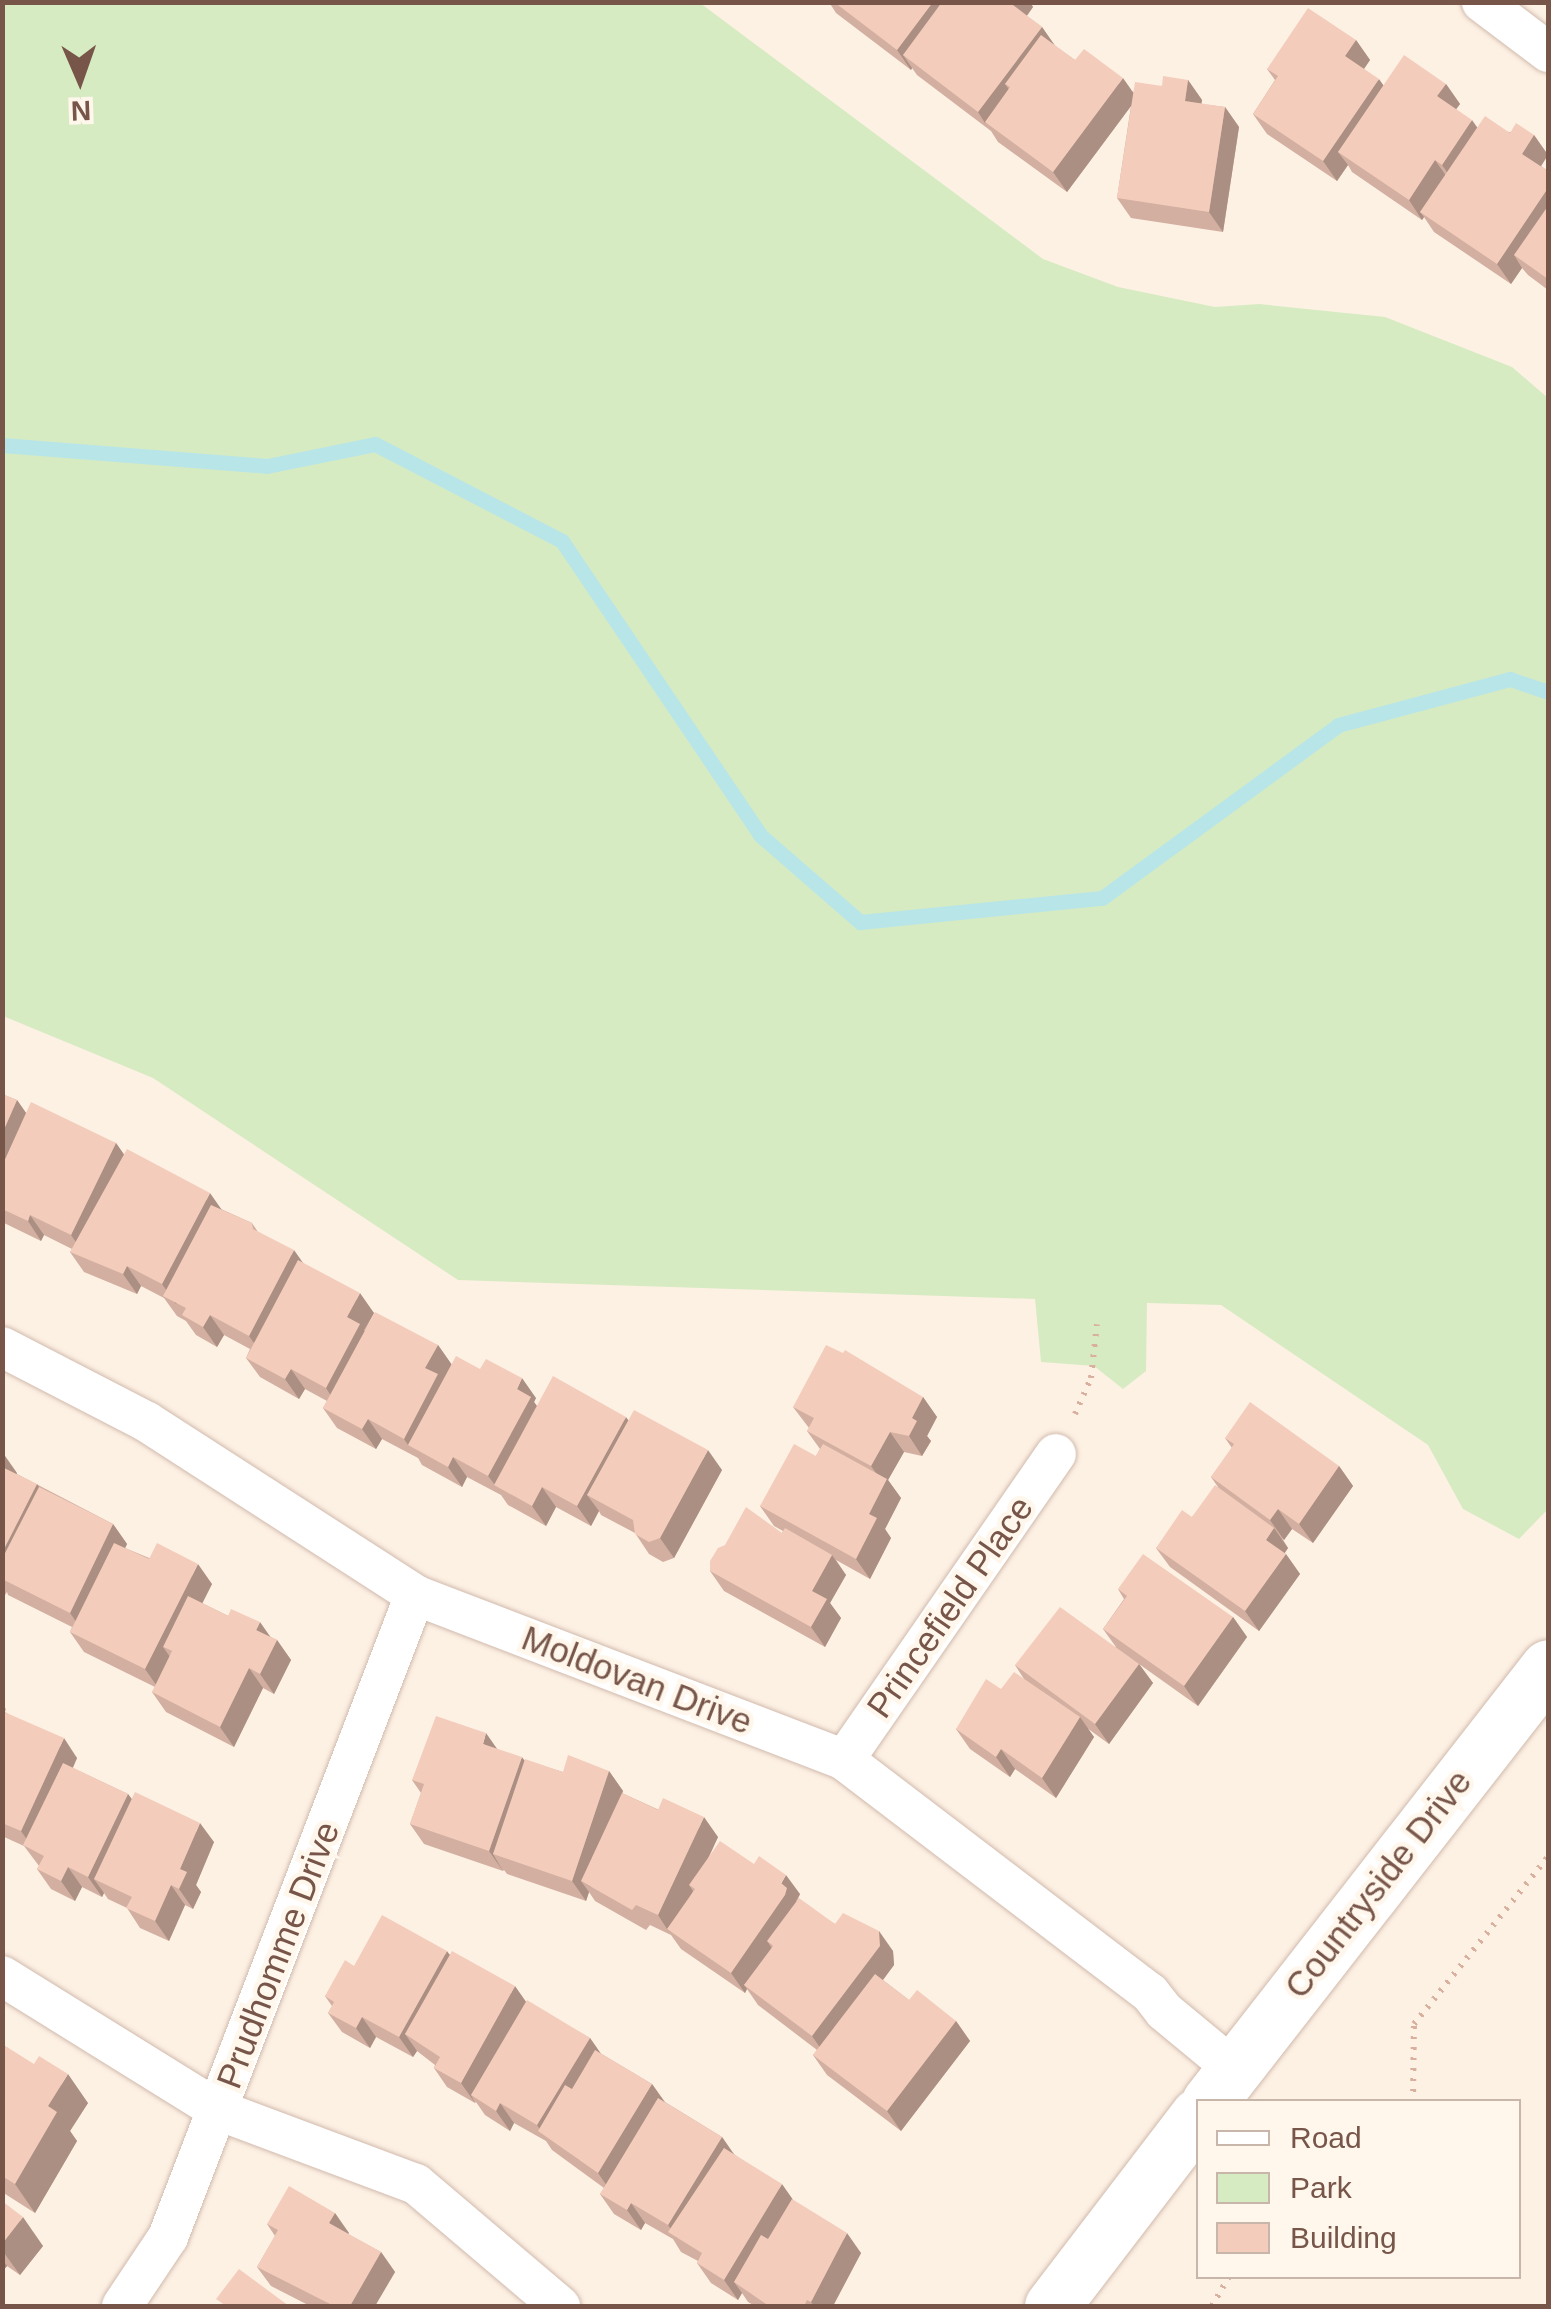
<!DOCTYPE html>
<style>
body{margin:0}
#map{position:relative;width:1551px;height:2309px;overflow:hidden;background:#fdf1e4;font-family:Arial,sans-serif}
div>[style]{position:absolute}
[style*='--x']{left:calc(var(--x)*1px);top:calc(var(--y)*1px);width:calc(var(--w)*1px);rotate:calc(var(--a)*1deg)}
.green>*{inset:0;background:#d7ebc2}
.stream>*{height:15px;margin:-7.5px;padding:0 7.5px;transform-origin:7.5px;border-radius:7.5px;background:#b8e5e8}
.path>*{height:6px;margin-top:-3px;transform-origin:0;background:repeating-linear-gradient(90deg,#d9af9e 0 2.5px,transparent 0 10.5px)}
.roads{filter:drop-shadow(0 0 2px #d1baad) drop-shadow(0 0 2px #d1baad)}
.minor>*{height:40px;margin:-20px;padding:0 20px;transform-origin:20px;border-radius:20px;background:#fff}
.secondary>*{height:55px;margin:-27.5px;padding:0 27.5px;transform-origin:27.5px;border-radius:27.5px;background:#fff}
.wall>*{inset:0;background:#d2afa1}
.shaded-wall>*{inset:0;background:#ab8f83}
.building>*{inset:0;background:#f4ccbb}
span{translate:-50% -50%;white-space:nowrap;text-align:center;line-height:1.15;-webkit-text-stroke:9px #fff6ec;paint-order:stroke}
.street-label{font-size:35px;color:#775549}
.frame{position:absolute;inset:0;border:5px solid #775549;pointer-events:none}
.legend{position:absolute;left:1196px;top:2099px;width:325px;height:180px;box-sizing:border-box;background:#fff6ec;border:2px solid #c9b6ab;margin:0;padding:12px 18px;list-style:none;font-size:30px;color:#775549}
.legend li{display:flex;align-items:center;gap:20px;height:50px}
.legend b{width:50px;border:2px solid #c9b6ab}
.north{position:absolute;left:30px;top:30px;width:100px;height:100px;-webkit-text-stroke:8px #fff6ec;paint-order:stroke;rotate:178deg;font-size:28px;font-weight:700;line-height:40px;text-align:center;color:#775549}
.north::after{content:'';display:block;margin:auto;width:35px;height:45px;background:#775549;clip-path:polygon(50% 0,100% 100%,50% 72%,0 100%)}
</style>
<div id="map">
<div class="green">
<i style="clip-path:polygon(2px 3px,700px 3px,1043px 259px,1118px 287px,1215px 307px,1259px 304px,1385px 317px,1512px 367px,1548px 398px,1548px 1509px,1519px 1539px,1463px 1509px,1428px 1445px,1221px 1305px,1147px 1303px,1146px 1371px,1123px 1389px,1094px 1366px,1041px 1362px,1035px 1299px,458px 1280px,153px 1078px,3px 1016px)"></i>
</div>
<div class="stream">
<i style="--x:2;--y:445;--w:266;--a:4.5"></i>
<i style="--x:267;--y:466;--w:110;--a:-11.5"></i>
<i style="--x:375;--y:444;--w:211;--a:27.4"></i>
<i style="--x:562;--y:541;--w:354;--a:56"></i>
<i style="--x:760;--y:835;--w:133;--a:41"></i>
<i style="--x:860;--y:922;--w:243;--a:-5.7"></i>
<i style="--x:1102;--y:898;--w:293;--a:-36.2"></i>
<i style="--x:1338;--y:725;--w:178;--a:-15"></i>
<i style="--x:1510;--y:679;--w:40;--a:18.9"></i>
</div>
<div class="path">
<i style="--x:1075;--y:1414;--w:39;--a:-66"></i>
<i style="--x:1091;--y:1378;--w:54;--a:-83.7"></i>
<i style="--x:1413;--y:2102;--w:78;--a:-89.3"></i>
<i style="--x:1414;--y:2024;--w:214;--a:-51.3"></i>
<i style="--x:1212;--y:2306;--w:34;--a:-60"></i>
</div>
<div class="roads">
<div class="minor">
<i style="--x:1482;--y:2;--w:83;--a:37.1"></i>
<i style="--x:2;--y:1347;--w:163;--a:27.3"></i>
<i style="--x:147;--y:1422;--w:319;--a:32.8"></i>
<i style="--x:415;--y:1595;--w:460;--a:21"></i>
<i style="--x:844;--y:1760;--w:385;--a:37.3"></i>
<i style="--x:1150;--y:1993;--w:23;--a:52"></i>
<i style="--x:1164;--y:2011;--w:91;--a:39.6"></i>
<i style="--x:844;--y:1760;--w:372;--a:-55.3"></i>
<i style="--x:2;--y:1976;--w:254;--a:31.8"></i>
<i style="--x:218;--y:2110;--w:211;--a:20.5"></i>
<i style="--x:416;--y:2184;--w:189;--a:40.3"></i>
<i style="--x:122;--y:2306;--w:83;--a:-56.3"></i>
<i style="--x:168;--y:2237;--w:688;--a:-68.96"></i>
</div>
<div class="secondary">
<i style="--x:1209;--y:2102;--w:551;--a:-52.07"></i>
<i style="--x:1052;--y:2306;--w:240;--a:-52.6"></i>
</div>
</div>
<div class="wall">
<i style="clip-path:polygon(829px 2px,1030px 2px,1033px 7px,1027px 16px,1042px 27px,1054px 45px,1075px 60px,1133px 92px,1188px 80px,1202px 100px,1201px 104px,1225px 107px,1239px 127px,1223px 232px,1131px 218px,1117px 198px,1131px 106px,1067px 192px,998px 142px,991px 131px,917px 75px,912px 68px,911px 70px,836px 13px)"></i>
<i style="clip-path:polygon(1356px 40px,1370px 60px,1364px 69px,1383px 85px,1446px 84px,1460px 104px,1456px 109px,1477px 128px,1534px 135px,1548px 155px,1541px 166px,1548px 171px,1548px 290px,1528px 275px,1522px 268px,1511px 284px,1434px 232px,1424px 217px,1422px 220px,1352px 172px,1348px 165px,1337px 181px,1267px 134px,1253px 114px,1275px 80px,1267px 69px)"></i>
<i style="clip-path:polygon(2px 1094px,17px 1100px,26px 1113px,116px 1143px,124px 1155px,221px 1209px,252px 1223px,258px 1232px,374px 1313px,365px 1331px,438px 1345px,452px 1365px,536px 1398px,534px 1402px,537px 1406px,628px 1420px,722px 1470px,674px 1558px,663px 1562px,649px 1554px,635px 1533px,601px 1515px,599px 1511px,591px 1526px,556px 1507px,546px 1526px,508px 1505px,501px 1495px,467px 1477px,462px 1487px,422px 1465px,418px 1458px,382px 1439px,376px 1449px,337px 1428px,323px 1408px,327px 1401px,305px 1389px,299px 1399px,260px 1377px,246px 1358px,250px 1349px,224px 1335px,217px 1347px,196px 1335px,186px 1321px,177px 1316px,164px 1298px,141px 1286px,137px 1294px,84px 1272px,70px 1252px,72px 1249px,44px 1235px,41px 1241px,2px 1222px)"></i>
<i style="clip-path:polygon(923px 1397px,937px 1417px,927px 1436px,931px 1441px,922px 1456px,904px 1452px,888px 1480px,901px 1498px,885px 1529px,891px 1538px,870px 1579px,836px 1560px,846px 1575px,830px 1603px,841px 1618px,825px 1647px,724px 1591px,710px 1571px,782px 1533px,783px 1531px,774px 1526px,760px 1506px,816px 1456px,820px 1449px,807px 1431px,809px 1428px,793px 1407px)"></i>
<i style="clip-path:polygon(1225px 1438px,1339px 1466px,1353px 1486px,1313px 1543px,1292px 1529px,1284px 1540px,1282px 1538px,1288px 1548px,1285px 1553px,1300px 1574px,1259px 1631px,1170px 1567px,1156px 1548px,1192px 1517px,1218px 1487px,1211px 1477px,1232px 1448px)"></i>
<i style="clip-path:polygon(2px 1453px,17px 1474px,113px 1524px,127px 1544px,125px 1548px,212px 1584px,202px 1603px,277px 1640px,291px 1660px,274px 1694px,263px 1688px,234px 1747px,166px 1712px,152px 1692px,155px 1687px,84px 1652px,70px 1632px,72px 1627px,8px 1595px,7px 1592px,5px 1595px,2px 1593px)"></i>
<i style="clip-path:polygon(1118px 1589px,1233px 1617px,1247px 1637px,1198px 1706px,1139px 1664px,1153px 1683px,1109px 1744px,1087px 1728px,1094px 1737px,1056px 1798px,1015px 1769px,1010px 1777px,970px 1749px,956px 1729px,1001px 1689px,1024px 1679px,1015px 1665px,1116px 1647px,1103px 1629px,1124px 1599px)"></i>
<i style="clip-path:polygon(2px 1704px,6px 1709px,5px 1712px,77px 1758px,73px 1768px,128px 1794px,132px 1799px,214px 1842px,196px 1885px,201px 1892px,193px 1909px,185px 1905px,169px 1941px,140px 1928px,127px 1908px,108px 1899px,104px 1893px,102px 1897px,82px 1887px,75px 1901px,51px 1889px,37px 1869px,39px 1866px,24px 1846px,2px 1836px)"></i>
<i style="clip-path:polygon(496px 1749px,524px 1760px,563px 1772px,609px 1771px,623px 1791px,622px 1793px,718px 1837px,709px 1857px,800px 1894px,797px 1902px,835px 1924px,893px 1951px,894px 1965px,883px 1980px,909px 2000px,956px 2021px,970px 2041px,901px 2131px,827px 2075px,813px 2055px,817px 2050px,758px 2005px,747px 1989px,745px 1993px,681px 1949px,671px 1935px,650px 1925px,646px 1930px,595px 1901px,589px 1892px,586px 1901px,507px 1874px,504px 1870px,503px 1871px,424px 1844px,410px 1824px,421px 1793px,412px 1780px)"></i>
<i style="clip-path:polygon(449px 1954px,526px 2002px,590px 2038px,600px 2053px,652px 2084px,665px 2102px,722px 2137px,734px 2154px,861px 2253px,833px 2306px,755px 2306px,748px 2302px,742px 2293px,738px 2300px,711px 2283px,697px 2263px,698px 2261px,681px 2252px,673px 2239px,645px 2223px,641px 2230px,614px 2214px,600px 2194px,604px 2188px,552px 2150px,546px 2141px,514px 2123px,510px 2131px,485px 2115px,476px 2102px,475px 2103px,447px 2087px,434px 2068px,435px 2065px,417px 2051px,413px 2057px,376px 2037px,370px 2048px,342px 2032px,328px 2013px,332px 2006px,325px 1996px,354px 1966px)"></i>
<i style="clip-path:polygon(2px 2044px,88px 2103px,70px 2131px,77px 2141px,35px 2213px,2px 2192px)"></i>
<i style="clip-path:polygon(2px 2201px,43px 2246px,20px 2275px,7px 2266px,2px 2272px)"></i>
<i style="clip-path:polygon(335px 2213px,348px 2234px,381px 2252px,395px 2272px,375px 2306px,310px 2306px,271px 2286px,257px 2267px,275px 2236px,267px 2224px)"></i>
</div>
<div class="shaded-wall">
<i style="clip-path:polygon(933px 2px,962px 2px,903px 55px,912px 68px,911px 70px,897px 50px)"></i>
<i style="clip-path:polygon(1009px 2px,1030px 2px,1033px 7px,1022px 22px)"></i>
<i style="clip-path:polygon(1042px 27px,1056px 47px,1005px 84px,1016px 99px,985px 123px,978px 112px)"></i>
<i style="clip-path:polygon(1356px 40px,1370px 60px,1359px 76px,1345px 56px)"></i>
<i style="clip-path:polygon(1123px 78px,1137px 98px,1067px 192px,1053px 172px)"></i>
<i style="clip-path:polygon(1379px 79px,1393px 99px,1338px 152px,1348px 165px,1337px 181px,1323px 161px)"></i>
<i style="clip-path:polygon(1188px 80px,1202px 100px,1199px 121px,1185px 101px)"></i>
<i style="clip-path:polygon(1446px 84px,1460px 104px,1451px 116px,1437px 96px)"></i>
<i style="clip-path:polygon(1225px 107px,1239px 127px,1223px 232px,1209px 212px)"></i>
<i style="clip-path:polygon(1472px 120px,1486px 140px,1456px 185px,1442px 165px)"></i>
<i style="clip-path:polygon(1534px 135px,1548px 155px,1536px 174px,1522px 154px)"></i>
<i style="clip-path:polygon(1435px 160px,1449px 180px,1420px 212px,1424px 217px,1422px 220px,1409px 200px)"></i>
<i style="clip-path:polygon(1548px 188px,1548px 229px,1514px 255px,1522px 268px,1511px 284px,1497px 264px)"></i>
<i style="clip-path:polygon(17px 1100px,31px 1120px,2px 1186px,2px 1134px)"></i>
<i style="clip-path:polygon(116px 1143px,130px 1163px,85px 1255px,71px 1235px)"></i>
<i style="clip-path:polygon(210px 1193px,224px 1213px,176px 1304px,162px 1284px)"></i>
<i style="clip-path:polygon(30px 1215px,44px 1235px,41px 1241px,28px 1221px)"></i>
<i style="clip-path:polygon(294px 1250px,308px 1270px,263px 1356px,249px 1336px)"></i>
<i style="clip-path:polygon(127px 1266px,141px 1286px,137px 1294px,123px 1274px)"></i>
<i style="clip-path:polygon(360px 1293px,374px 1313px,364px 1330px,374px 1344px,339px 1408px,326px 1388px,347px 1317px)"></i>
<i style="clip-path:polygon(210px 1315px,224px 1335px,217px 1347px,203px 1327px)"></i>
<i style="clip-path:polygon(438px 1345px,452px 1365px,408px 1445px,404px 1439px,425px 1368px)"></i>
<i style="clip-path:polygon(291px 1369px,305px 1389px,299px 1399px,285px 1379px)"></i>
<i style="clip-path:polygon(522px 1378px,536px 1398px,534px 1402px,545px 1417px,495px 1485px,488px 1476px,517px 1389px)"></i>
<i style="clip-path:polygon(923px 1397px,937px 1417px,927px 1436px,931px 1441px,922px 1456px,909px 1436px,912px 1418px)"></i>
<i style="clip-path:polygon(626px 1417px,640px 1437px,587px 1495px,599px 1511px,591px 1526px,577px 1506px)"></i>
<i style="clip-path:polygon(368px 1419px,382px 1439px,376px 1449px,362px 1429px)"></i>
<i style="clip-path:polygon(890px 1432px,904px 1452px,888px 1480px,901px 1498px,885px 1529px,891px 1538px,870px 1579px,856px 1559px,869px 1514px,884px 1484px,871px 1466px)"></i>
<i style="clip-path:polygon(708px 1450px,722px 1470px,674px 1558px,660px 1538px)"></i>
<i style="clip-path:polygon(3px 1453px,17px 1473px,12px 1485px,2px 1472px)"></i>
<i style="clip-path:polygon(453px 1457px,467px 1477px,462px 1487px,448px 1467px)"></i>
<i style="clip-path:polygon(1339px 1466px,1353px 1486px,1313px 1543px,1299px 1524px)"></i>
<i style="clip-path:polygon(37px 1484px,51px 1504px,2px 1579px,2px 1553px)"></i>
<i style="clip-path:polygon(542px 1487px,556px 1507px,546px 1526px,532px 1506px)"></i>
<i style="clip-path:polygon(1278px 1509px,1292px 1529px,1284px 1540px,1270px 1520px)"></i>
<i style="clip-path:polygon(113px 1524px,127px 1544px,84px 1633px,70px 1613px)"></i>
<i style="clip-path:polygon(1274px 1528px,1288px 1548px,1280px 1559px,1266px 1540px)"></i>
<i style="clip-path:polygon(1286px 1554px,1300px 1574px,1259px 1631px,1245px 1611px)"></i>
<i style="clip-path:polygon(832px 1555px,846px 1575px,830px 1603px,841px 1618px,825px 1647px,811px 1627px,812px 1591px)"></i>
<i style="clip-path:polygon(198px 1564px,212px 1584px,176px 1656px,172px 1651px,163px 1647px,173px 1661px,159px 1689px,145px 1669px)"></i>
<i style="clip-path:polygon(1233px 1617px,1247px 1637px,1198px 1706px,1184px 1686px)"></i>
<i style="clip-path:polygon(260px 1622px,274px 1642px,256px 1630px)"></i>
<i style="clip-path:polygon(277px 1640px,291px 1660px,274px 1694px,260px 1674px)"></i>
<i style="clip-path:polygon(1139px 1664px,1153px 1683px,1109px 1744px,1095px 1724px)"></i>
<i style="clip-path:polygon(249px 1668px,263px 1688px,234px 1747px,220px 1727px)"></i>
<i style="clip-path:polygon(1080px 1717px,1094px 1737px,1056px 1798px,1042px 1778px)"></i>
<i style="clip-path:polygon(486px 1733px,500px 1753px,483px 1744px)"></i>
<i style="clip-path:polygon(64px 1738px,77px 1758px,35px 1851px,21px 1831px)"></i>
<i style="clip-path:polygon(1001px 1749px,1015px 1769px,1010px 1777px,996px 1757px)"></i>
<i style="clip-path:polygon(522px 1757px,536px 1777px,493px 1854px,503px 1871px,489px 1851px)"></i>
<i style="clip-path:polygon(609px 1771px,623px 1791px,591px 1887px,581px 1881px,589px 1892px,586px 1901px,572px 1881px)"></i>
<i style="clip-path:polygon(128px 1794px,142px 1814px,94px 1879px,104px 1893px,102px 1897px,88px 1877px)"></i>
<i style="clip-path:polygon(704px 1817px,718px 1837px,694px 1888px,689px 1885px,693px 1891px,673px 1933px,667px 1929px,658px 1915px)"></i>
<i style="clip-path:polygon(200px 1823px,214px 1842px,196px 1885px,201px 1892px,193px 1909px,179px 1889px,180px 1869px)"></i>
<i style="clip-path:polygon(68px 1867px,82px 1887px,75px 1901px,61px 1881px)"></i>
<i style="clip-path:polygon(786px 1875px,800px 1894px,796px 1901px,801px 1908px,773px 1946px,767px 1941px,774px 1951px,744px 1985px,747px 1989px,745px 1993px,731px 1973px)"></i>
<i style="clip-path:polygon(171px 1885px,185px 1905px,169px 1941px,155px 1921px)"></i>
<i style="clip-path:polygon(879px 1931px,893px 1951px,894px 1965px,826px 2056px,812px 2036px)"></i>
<i style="clip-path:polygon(447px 1951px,461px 1971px,405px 2034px,417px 2051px,413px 2057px,399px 2037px)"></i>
<i style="clip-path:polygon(515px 1986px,529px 2006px,471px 2095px,475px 2103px,461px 2083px)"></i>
<i style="clip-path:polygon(362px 2017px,376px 2037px,370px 2048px,356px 2028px)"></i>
<i style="clip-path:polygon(956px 2021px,970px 2041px,901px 2131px,887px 2111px)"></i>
<i style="clip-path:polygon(590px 2038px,604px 2058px,544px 2135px,537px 2125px)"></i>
<i style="clip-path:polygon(68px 2074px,88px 2103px,70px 2131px,77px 2141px,35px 2213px,15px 2184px,48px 2106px)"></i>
<i style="clip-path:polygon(652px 2084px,666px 2104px,612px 2193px,598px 2173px)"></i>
<i style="clip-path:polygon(500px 2103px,514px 2123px,510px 2131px,496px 2111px)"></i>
<i style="clip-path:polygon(722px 2137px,735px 2156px,677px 2238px,668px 2225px)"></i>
<i style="clip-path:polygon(782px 2184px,796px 2204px,734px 2282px,742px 2293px,738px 2300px,724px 2280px)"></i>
<i style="clip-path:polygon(631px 2203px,645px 2223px,641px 2230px,627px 2210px)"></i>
<i style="clip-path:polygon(335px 2213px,349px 2233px,343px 2243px,329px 2223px)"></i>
<i style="clip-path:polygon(23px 2217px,43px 2246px,20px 2275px,2px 2250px,2px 2244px)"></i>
<i style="clip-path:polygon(847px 2233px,861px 2253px,833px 2306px,814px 2306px,811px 2302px)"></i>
<i style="clip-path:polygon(381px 2252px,395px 2272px,375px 2306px,350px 2306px)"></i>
<i style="clip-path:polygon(2px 2259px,7px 2266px,2px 2272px)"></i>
</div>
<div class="building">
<i style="clip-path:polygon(834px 2px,933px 2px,897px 50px)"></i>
<i style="clip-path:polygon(942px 2px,1009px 2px,1042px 27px,978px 112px,903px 55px)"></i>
<i style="clip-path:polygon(1308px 8px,1356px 40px,1345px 56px,1379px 79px,1323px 161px,1253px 114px,1278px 76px,1267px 69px)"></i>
<i style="clip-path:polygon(1041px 35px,1075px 60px,1084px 49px,1123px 78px,1053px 172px,985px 122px,1010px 87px,1005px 84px)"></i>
<i style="clip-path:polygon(1404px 55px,1446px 84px,1437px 96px,1472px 120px,1442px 165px,1435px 160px,1409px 200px,1338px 152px)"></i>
<i style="clip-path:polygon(1163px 76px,1188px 80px,1185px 101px,1225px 107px,1209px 212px,1117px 198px,1135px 82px,1162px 86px)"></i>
<i style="clip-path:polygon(1485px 116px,1510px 133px,1516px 123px,1534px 135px,1522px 154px,1548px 171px,1548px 188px,1497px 264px,1420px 212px)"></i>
<i style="clip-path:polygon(1548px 206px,1548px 279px,1514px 255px)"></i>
<i style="clip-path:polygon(2px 1094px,17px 1100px,2px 1134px)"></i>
<i style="clip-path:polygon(31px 1102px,116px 1143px,71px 1235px,30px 1215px,28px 1221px,2px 1209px,2px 1166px)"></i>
<i style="clip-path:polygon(127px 1149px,210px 1193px,162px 1284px,127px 1266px,123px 1274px,70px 1252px)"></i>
<i style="clip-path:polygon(211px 1205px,252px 1223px,253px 1229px,294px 1250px,249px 1336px,210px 1315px,203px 1327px,182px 1315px,186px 1308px,163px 1296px)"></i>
<i style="clip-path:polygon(298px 1260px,360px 1293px,347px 1317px,360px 1324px,326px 1388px,291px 1369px,285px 1379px,246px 1358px)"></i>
<i style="clip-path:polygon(375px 1312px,438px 1345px,425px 1368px,438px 1374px,404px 1439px,368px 1419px,362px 1429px,323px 1408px)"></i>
<i style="clip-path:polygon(826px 1345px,843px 1353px,845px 1350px,923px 1397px,912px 1418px,917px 1421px,909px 1436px,890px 1432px,871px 1466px,807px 1431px,814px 1418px,793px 1407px)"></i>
<i style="clip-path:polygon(456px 1356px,480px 1369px,486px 1359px,522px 1378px,517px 1389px,531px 1397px,488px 1476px,453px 1457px,448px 1467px,408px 1445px)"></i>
<i style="clip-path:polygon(553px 1376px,626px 1417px,577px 1506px,542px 1487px,532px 1506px,494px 1485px)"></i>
<i style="clip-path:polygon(1250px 1402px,1339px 1466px,1299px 1524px,1278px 1509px,1270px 1520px,1211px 1477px,1234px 1444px,1225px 1438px)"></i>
<i style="clip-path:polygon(634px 1410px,708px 1450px,660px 1538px,649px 1542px,635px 1534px,633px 1520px,587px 1495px)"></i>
<i style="clip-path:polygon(794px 1444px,816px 1456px,823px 1444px,887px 1479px,869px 1514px,877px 1518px,856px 1559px,760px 1506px)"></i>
<i style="clip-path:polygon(2px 1467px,37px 1484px,2px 1553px)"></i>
<i style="clip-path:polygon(1215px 1485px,1274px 1528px,1266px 1540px,1286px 1554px,1245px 1611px,1156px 1548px,1182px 1510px,1192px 1517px)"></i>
<i style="clip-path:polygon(39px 1487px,113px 1524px,70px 1613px,2px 1579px,2px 1559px)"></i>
<i style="clip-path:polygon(746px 1507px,782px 1533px,785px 1528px,832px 1555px,812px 1591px,827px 1599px,811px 1627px,710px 1571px,710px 1561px,718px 1548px,725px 1545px)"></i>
<i style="clip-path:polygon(114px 1543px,149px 1559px,157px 1543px,198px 1564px,145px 1669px,70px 1632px)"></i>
<i style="clip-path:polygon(1143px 1554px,1233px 1617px,1184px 1686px,1103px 1629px,1127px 1596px,1118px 1589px)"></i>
<i style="clip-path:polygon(188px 1596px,228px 1616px,231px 1609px,260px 1622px,256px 1630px,277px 1640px,260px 1674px,249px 1668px,220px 1727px,152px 1692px,172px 1651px,163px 1647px)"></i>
<i style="clip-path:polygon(1060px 1607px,1139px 1664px,1095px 1724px,1015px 1665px)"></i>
<i style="clip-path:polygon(1014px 1672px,1080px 1717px,1042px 1778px,1001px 1749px,996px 1757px,956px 1729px,986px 1679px,1001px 1689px)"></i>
<i style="clip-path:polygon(2px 1711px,64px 1738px,21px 1831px,2px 1823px)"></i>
<i style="clip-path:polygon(436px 1716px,486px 1733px,483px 1744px,522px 1757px,489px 1851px,410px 1824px,424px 1784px,412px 1780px)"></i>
<i style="clip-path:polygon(568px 1755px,609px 1771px,572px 1881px,493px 1854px,525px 1759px,563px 1772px)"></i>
<i style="clip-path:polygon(63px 1763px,128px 1794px,88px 1877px,68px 1867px,61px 1881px,37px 1869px,44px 1856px,23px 1845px)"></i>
<i style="clip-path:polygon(135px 1792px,200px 1823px,180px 1869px,187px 1872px,179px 1889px,171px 1885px,155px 1921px,126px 1908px,132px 1897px,94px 1879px)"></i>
<i style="clip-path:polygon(622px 1793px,658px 1810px,663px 1798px,704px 1817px,658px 1915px,636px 1905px,632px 1910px,581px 1881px)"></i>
<i style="clip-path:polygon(720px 1841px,754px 1864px,759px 1856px,786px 1875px,781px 1883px,787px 1888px,785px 1895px,731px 1973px,667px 1929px,695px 1889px,689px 1885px)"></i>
<i style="clip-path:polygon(799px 1898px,835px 1924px,843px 1913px,879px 1931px,880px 1946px,812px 2036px,744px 1985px,773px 1946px,767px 1941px)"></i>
<i style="clip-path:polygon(382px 1915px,447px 1951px,399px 2037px,362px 2017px,356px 2028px,328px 2013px,334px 2002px,325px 1996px,345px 1960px,354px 1966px)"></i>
<i style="clip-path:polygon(452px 1951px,515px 1986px,461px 2083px,434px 2068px,440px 2057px,405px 2034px)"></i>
<i style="clip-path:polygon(875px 1974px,909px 2000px,917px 1990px,956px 2021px,887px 2111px,813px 2055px)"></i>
<i style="clip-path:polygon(527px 2000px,590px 2038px,537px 2125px,500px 2103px,496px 2111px,471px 2095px)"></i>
<i style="clip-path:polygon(2px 2044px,34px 2064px,39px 2056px,68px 2074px,48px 2106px,57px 2112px,15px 2184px,2px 2176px)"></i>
<i style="clip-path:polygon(595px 2050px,652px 2084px,598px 2173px,538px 2131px,565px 2085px,572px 2089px)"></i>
<i style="clip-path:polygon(658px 2098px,722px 2137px,668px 2225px,631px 2203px,627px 2210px,600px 2194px)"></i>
<i style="clip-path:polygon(724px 2148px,782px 2184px,724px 2280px,697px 2263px,702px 2253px,668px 2232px)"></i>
<i style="clip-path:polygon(289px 2186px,335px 2213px,329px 2223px,381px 2252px,350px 2306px,334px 2306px,257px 2267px,278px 2230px,267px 2224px)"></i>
<i style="clip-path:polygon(792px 2199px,847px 2233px,811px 2302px,807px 2300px,804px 2306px,769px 2306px,734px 2282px,761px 2235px,768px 2239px)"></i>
<i style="clip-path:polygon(2px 2201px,23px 2217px,2px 2244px)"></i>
<i style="clip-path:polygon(239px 2269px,289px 2306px,226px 2306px,216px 2299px)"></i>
</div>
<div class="street-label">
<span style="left:950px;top:1607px;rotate:-55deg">Princefield Place</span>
<span style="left:637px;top:1680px;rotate:21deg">Moldovan Drive</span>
<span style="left:1378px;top:1884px;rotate:-52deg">Countryside Drive</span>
<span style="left:278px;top:1955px;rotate:-69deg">Prudhomme Drive</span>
</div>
<div class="frame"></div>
<ul class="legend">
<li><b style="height:12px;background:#fff"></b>Road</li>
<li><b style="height:28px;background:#d7ebc2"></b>Park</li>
<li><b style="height:28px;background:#f4ccbb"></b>Building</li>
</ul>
<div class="north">N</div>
</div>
